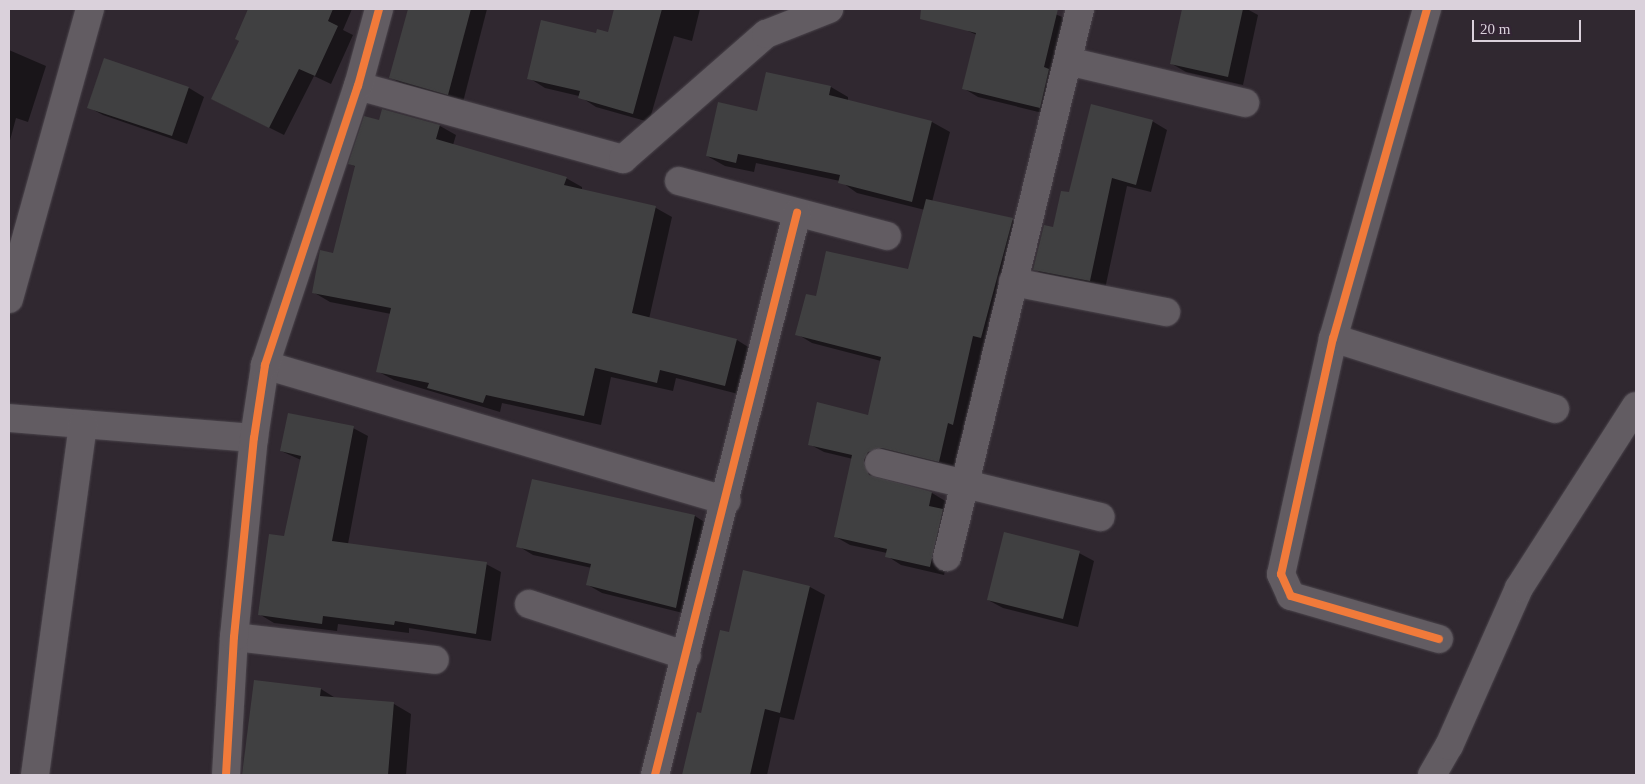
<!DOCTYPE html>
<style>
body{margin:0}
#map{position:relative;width:1645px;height:784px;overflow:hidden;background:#302830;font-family:"Times New Roman",serif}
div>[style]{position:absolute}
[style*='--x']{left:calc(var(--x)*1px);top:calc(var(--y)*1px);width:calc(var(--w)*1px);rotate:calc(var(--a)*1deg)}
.shadow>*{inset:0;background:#0007}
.building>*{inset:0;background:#404041}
.roads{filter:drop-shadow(0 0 1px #4a444b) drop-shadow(0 0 1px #4a444b)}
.minor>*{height:28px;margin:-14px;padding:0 14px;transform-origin:14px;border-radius:14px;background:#625c62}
.cycleway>*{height:8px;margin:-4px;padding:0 4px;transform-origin:4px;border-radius:4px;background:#f17a3a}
span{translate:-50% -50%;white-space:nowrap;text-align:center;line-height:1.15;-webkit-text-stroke:5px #332434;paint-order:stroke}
.frame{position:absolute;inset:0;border:10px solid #dad1db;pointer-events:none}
.scale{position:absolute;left:1472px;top:20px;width:109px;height:22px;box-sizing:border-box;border:2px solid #dad1db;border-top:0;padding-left:6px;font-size:15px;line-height:18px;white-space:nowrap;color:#dad1db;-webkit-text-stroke:4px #332434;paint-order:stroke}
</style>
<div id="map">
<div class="shadow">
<i style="clip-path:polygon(250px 9px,352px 9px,343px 30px,353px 35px,331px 84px,314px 76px,284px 135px,212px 99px,240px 41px,236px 39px)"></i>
<i style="clip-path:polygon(409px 9px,487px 9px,463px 102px,406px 86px,391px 78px)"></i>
<i style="clip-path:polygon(616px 9px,700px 9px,692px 41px,674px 36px,649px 122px,596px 107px,579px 96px,545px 88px,529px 78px,597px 35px,609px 33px)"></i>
<i style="clip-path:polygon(974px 9px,1043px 9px,1072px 21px,1055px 116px,978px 97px,963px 88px,977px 35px,968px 31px)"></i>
<i style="clip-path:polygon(1183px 9px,1247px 9px,1258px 15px,1243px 85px,1186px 72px,1172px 64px)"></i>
<i style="clip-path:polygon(9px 50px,46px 66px,28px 122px,16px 118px,9px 144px)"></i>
<i style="clip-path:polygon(104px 60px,189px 88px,204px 97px,187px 144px,103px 115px,88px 107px)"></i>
<i style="clip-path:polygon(831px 87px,848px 97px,848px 101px,932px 122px,950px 132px,932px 202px,1013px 220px,1027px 228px,968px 432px,963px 431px,954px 469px,878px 469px,882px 479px,932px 493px,947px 502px,957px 518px,944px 575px,901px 565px,887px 556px,887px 553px,850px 545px,836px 537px,853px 459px,824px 452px,809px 444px,869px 416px,881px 361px,812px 343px,797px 334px,817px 298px,909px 270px,925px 210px,857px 193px,840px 181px,756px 163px,754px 172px,725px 166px,707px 156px,758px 113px)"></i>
<i style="clip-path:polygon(1152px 121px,1167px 130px,1151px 192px,1127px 186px,1105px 289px,1049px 278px,1034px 269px,1054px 229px)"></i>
<i style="clip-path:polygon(379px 122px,440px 126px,456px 135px,453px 145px,566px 178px,582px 187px,582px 190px,656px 208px,672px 217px,649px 319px,737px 340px,753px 350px,742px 395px,676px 378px,673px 391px,611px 377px,601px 425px,502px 403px,500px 412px,394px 380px,377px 371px,391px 314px,330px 302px,313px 292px,334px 254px,356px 167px,350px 164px)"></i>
<i style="clip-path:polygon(353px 428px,368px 436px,348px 544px,486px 564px,501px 572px,491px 641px,409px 628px,409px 633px,338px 624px,337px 631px,274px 623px,259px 614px,285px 538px,301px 460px,281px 451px)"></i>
<i style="clip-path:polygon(695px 516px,709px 525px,691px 615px,602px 593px,588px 585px,592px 568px,533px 555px,518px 546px)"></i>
<i style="clip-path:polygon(1079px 553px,1094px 561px,1078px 627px,1003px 608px,988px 600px)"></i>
<i style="clip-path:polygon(744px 572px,810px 587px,825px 595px,794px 720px,780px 717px,767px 775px,690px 775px,684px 772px,730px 633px)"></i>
<i style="clip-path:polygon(321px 689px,337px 699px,394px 704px,411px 714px,406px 775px,243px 775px)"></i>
</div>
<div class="building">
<i style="clip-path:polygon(248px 9px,333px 9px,328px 21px,338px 26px,315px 76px,299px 69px,269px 128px,211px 99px,239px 41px,235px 39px)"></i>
<i style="clip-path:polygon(408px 9px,471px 9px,448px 95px,389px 78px)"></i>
<i style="clip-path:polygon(614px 9px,662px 9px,633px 114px,578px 98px,580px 91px,527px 79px,541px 20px,596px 33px,597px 29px,608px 32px)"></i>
<i style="clip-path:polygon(921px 9px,1058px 9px,1044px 67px,1049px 69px,1040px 108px,962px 89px,976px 33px,920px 19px)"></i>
<i style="clip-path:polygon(1182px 9px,1243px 9px,1228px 77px,1170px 64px)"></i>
<i style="clip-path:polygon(104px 58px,189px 87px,172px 136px,87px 108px)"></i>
<i style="clip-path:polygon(766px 72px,831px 86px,829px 95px,932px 121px,912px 202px,838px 183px,840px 175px,738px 154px,736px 163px,706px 156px,718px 102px,757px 111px)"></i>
<i style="clip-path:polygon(1091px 104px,1153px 120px,1136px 185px,1112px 178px,1090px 281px,1033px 270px,1044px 225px,1053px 227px,1061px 191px,1069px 192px)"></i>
<i style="clip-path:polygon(382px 109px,440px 125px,436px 139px,567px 177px,564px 185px,656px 206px,632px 313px,737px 339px,725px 386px,660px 370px,657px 383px,595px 368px,584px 416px,486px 395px,483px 403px,427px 388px,429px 383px,376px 372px,391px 308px,312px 293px,320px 250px,333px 253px,355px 166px,348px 164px,364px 116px,379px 120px)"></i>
<i style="clip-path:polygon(926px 199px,1013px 218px,981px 338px,973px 336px,953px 425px,948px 423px,939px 462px,882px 448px,868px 452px,864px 460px,869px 475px,932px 492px,929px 506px,943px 509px,930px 567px,885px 557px,887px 549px,834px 537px,852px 455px,808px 445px,817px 402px,868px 415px,881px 357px,795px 335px,806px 294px,816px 296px,826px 251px,908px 269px)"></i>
<i style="clip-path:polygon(288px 413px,354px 426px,332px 541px,487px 562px,476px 634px,395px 621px,394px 625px,323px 616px,322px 624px,258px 615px,269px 534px,284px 536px,301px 456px,280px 451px)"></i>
<i style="clip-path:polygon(532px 479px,695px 515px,676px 608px,586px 585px,591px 564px,516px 547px)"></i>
<i style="clip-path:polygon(1004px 532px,1080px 551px,1063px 619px,987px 600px)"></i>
<i style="clip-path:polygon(743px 570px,810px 586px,780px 713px,765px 709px,750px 775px,682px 775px,697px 712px,701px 713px,720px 630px,729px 632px)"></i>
<i style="clip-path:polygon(254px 680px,321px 688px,320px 696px,394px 702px,388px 775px,242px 775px)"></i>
</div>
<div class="roads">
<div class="minor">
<i style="--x:1427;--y:9;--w:342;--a:105.9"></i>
<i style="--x:1333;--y:338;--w:242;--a:102.4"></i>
<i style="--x:1281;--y:574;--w:24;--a:66"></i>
<i style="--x:1291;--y:596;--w:154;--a:16.2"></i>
<i style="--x:1068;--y:61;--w:182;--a:13.3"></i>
<i style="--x:358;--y:86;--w:275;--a:15.4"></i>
<i style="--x:623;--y:159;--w:190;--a:-41.2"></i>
<i style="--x:766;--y:34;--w:68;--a:-21.6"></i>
<i style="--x:679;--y:181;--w:215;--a:14.8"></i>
<i style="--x:1013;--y:282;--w:156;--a:11.1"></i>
<i style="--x:9;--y:299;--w:301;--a:-74.4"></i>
<i style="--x:1333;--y:338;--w:233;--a:17.7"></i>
<i style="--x:265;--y:365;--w:481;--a:16.4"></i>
<i style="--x:9;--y:418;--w:246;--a:4.7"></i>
<i style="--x:879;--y:463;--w:228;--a:13.7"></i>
<i style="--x:947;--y:557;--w:564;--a:-76.36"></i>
<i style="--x:529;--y:604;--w:166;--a:18.2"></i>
<i style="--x:234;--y:637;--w:202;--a:6.5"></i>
<i style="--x:35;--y:775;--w:354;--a:-82.2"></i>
<i style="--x:226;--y:775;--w:138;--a:-86.7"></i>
<i style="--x:234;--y:637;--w:200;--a:-84.3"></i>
<i style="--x:254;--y:438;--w:74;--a:-81.4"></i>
<i style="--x:265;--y:365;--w:294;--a:-71.6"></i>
<i style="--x:358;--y:86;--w:80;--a:-74.7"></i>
<i style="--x:655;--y:775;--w:580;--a:-75.82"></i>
<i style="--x:1432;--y:775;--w:34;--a:-60"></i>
<i style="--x:1449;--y:746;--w:173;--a:-66.1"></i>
<i style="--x:1519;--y:588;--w:216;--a:-57.3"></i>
</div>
</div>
<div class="cycleway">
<i style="--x:1427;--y:9;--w:342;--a:105.9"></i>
<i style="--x:1333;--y:338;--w:242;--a:102.4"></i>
<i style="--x:1281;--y:574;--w:24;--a:66"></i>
<i style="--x:1291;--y:596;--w:154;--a:16.2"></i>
<i style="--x:226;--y:775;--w:138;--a:-86.7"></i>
<i style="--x:234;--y:637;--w:200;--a:-84.3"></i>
<i style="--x:254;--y:438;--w:74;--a:-81.4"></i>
<i style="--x:265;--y:365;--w:294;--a:-71.6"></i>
<i style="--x:358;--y:86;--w:80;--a:-74.7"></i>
<i style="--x:655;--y:775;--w:580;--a:-75.82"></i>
</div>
<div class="frame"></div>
<div class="scale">20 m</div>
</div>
